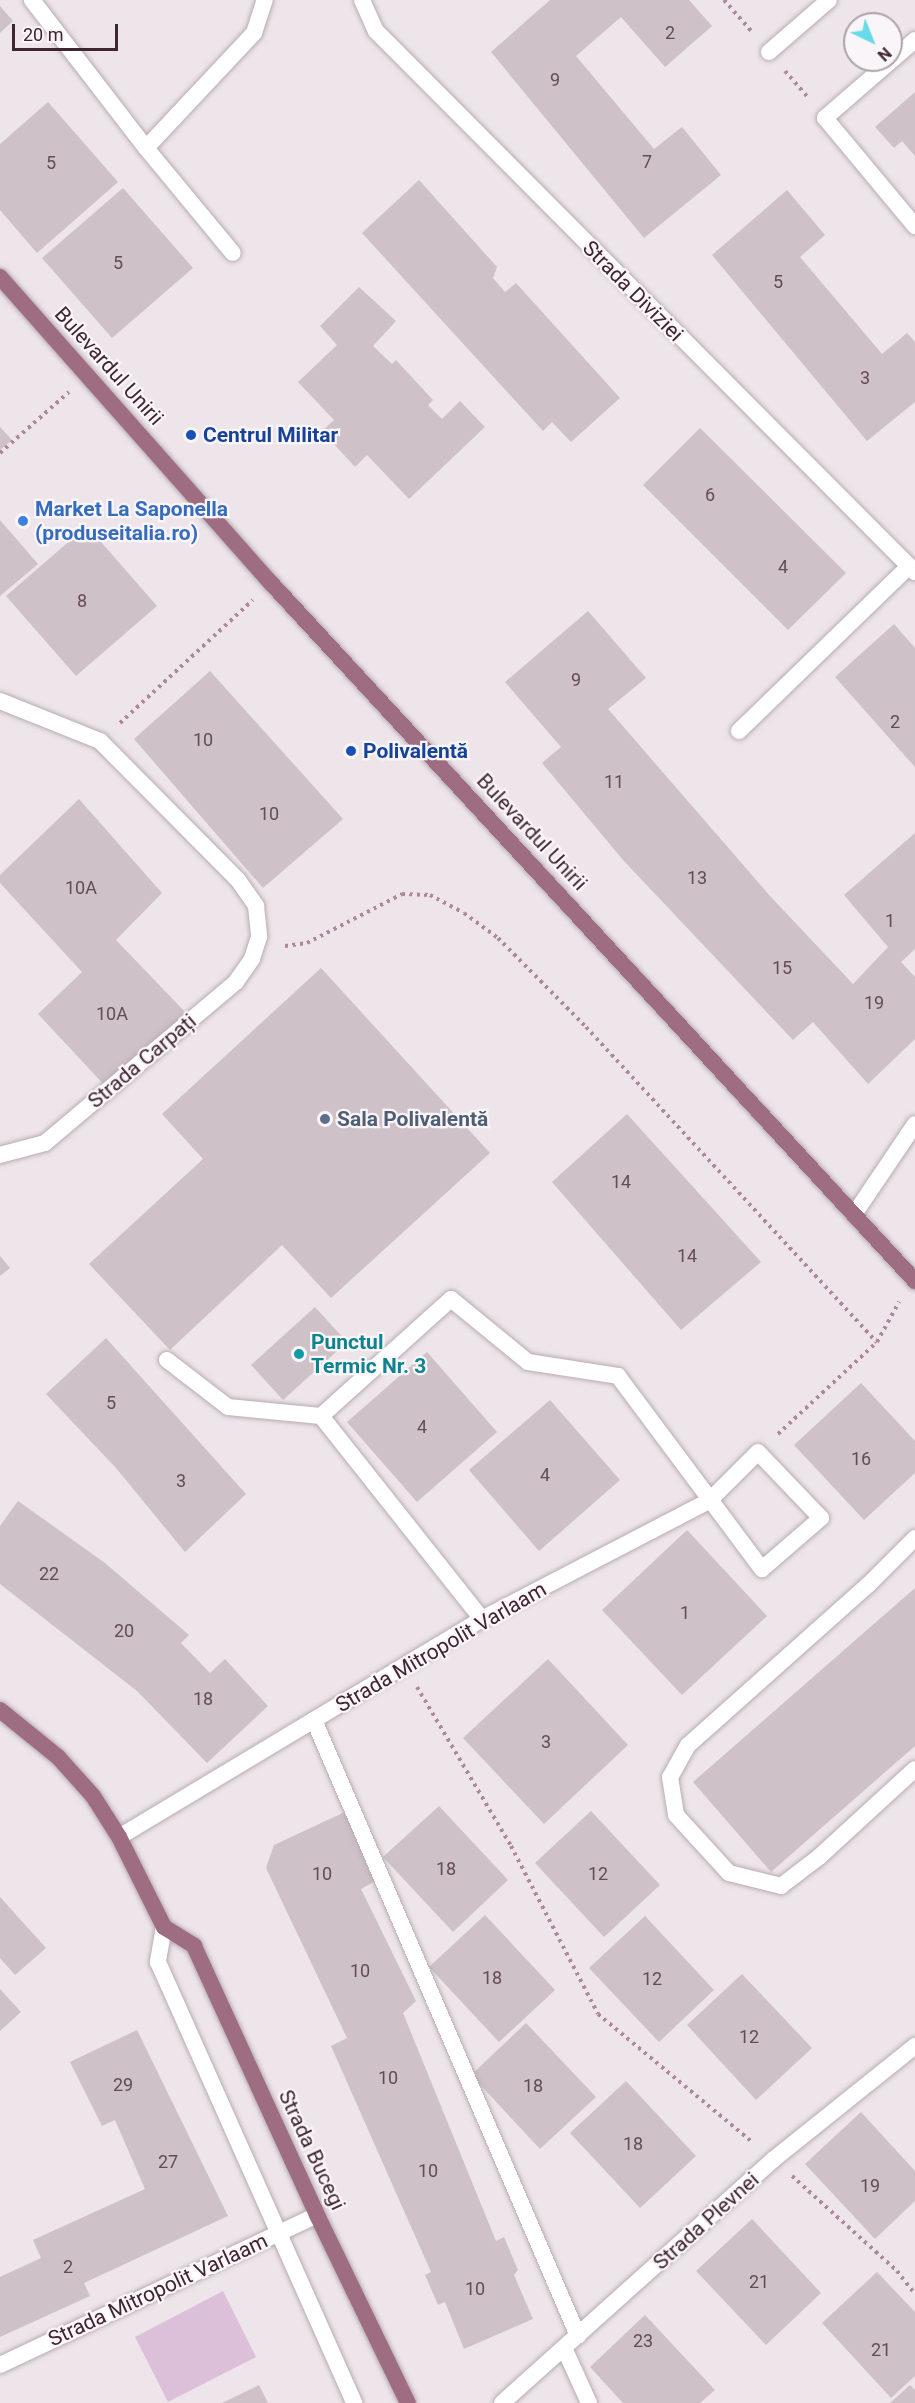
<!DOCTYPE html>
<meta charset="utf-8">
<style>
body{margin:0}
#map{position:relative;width:915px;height:2403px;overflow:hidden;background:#ede5ea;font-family:Roboto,sans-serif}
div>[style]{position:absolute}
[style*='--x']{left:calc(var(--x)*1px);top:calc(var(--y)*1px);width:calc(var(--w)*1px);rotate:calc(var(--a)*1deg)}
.green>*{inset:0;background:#dcc0d9}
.building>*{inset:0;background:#cec1c8}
.path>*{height:4px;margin-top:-2px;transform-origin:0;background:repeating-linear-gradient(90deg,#ae8899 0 3px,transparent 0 7.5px)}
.roads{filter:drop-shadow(0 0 2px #b8abb2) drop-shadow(0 0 2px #b8abb2)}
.service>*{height:16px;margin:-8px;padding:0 8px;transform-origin:8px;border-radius:8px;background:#fff}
.minor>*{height:16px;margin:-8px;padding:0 8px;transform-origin:8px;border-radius:8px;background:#fff}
.tertiary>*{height:16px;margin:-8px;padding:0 8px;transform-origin:8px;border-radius:8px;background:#fff}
.primary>*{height:16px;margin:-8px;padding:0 8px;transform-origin:8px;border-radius:8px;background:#9f6d81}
.dots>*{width:16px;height:16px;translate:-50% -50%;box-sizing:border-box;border:3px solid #faf5f8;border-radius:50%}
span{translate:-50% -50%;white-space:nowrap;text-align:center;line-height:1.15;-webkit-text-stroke:4.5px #faf5f8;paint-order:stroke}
.number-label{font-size:18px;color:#624c55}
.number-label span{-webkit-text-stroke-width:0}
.street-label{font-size:21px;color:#3e252f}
.transit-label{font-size:21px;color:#164399;font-weight:700}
.left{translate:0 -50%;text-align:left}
.shop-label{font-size:21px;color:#366cbe;font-weight:700}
.service-label{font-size:21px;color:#4e5e75;font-weight:700}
.culture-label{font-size:21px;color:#0d838f;font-weight:700}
.north{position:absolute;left:843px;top:12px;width:60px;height:60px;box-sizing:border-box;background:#faf5f8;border:2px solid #afa2a8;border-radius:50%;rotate:137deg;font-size:16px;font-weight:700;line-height:24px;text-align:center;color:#3e252f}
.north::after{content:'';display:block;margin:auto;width:21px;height:27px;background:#68dbe8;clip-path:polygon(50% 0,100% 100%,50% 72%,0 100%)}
.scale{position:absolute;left:12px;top:24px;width:106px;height:27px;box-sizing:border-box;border:3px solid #3e252f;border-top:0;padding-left:8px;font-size:18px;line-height:21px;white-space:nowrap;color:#3e252f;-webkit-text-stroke:4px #faf5f8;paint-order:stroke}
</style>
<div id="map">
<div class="green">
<i style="clip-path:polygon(223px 2291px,256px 2357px,168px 2402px,135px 2337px)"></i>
</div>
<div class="building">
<i style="clip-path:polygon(550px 0,689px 0,712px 26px,665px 67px,621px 17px,576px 56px,654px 149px,682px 127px,721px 175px,644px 238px,491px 52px)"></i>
<i style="clip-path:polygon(0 6px,13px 21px,0 33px)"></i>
<i style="clip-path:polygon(915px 92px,915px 156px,902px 141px,894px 148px,875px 127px)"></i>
<i style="clip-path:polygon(48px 102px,118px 182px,37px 253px,0 210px,0 144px)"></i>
<i style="clip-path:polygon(419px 180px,497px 267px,493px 278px,505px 292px,516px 283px,620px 398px,571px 442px,552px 422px,543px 431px,362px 233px)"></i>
<i style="clip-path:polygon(123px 188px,193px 268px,112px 338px,42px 258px)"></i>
<i style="clip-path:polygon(787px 190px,825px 235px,800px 257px,882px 354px,907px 333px,915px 342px,915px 402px,867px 441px,712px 255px)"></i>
<i style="clip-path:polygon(359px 287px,396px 321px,373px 346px,392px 364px,396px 360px,433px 400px,428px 405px,442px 419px,460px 401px,485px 427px,409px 499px,367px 455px,355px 467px,322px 431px,334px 420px,298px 382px,337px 345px,320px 326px)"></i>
<i style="clip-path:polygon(0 427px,12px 440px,0 450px)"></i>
<i style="clip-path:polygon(700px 428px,846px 573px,788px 630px,643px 485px)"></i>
<i style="clip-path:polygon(0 520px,38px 564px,0 596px)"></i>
<i style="clip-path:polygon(87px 526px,157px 606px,76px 676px,6px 596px)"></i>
<i style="clip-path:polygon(588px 611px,646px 678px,608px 709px,770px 896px,853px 984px,888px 947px,844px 895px,915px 833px,915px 949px,901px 962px,915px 977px,915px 1039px,868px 1084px,813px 1022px,793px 1040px,623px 860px,542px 763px,561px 747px,505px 682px)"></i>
<i style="clip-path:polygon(894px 624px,915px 648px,915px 767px,835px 677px)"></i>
<i style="clip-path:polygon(210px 671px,343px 819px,263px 888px,134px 739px)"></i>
<i style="clip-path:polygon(79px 799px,162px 893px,116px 940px,186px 1013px,107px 1088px,38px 1014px,82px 972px,0 883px,0 875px)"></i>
<i style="clip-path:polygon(321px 968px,490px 1153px,331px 1298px,282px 1245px,170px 1350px,89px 1264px,203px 1159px,162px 1114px)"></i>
<i style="clip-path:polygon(627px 1114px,761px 1262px,681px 1330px,552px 1182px)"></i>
<i style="clip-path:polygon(0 1256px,10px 1268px,0 1276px)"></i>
<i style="clip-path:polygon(315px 1307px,347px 1342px,283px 1400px,251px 1365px)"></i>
<i style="clip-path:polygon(106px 1338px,246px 1494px,185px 1552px,116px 1468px,46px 1394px)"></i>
<i style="clip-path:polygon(427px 1352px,497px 1432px,417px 1502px,347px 1422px)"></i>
<i style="clip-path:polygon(861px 1383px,915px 1441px,915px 1473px,864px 1520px,794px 1445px)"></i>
<i style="clip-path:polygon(550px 1400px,620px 1480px,539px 1551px,469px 1470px)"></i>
<i style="clip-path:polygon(18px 1501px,105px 1563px,189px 1635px,181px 1643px,210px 1673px,225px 1659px,268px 1706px,207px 1763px,137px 1691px,0 1584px,0 1526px)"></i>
<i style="clip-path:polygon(687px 1530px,767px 1616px,682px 1695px,602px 1610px)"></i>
<i style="clip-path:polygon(915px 1588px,915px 1746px,771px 1872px,693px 1782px)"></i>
<i style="clip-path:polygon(548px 1659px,628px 1745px,544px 1824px,463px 1738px)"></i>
<i style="clip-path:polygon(439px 1806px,508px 1880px,453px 1932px,383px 1857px)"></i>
<i style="clip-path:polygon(347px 1811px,377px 1880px,361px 1889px,416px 2001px,403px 2013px,496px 2241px,504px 2237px,518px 2270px,514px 2275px,533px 2319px,464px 2349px,445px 2302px,438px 2305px,425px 2275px,431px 2272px,331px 2046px,347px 2038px,266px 1868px,274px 1845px)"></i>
<i style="clip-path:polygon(591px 1811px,660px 1885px,604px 1937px,535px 1863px)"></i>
<i style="clip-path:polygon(0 1897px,46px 1948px,15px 1975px,0 1958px)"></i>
<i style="clip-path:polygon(485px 1915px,555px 1990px,499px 2042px,429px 1967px)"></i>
<i style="clip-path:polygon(645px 1916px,714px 1990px,659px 2042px,589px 1968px)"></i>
<i style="clip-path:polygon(742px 1974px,812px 2048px,756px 2100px,687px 2025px)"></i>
<i style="clip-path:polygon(0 1989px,21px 2012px,0 2031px)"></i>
<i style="clip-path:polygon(526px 2023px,596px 2097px,540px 2149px,471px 2075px)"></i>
<i style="clip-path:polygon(137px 2030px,228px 2216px,84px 2283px,90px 2296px,0 2337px,0 2277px,41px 2258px,33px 2240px,145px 2189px,115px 2120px,102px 2126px,70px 2062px)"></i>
<i style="clip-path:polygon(626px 2081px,696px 2156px,640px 2208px,570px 2133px)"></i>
<i style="clip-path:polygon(861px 2112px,915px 2171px,915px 2201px,875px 2239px,805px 2164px)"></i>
<i style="clip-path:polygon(752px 2219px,821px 2293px,766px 2345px,696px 2271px)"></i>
<i style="clip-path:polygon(877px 2272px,915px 2312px,915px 2376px,891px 2398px,822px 2323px)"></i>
<i style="clip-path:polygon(645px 2315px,715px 2390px,700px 2403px,623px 2403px,590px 2367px)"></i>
<i style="clip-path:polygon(259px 2385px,268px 2403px,222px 2403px)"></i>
<i style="clip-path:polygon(910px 2385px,915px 2390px,915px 2403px,890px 2403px)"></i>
</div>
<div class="path">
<i style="--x:724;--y:0;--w:44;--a:48.7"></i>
<i style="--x:785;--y:71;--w:37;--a:49"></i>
<i style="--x:0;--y:453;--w:92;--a:-41.5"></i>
<i style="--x:120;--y:723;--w:181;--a:-42.8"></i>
<i style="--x:285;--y:946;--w:22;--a:-8"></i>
<i style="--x:307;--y:943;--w:107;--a:-27.3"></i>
<i style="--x:402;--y:894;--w:28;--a:2"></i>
<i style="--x:430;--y:895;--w:38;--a:28"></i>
<i style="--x:464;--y:913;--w:42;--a:36.3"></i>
<i style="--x:498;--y:938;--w:125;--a:45.3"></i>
<i style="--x:586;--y:1027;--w:429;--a:47.3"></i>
<i style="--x:778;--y:1434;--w:135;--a:-42.9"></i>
<i style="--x:877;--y:1342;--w:46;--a:-61.2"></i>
<i style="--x:417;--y:1687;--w:185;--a:59.4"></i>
<i style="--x:511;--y:1846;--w:189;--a:62.6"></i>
<i style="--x:598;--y:2014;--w:200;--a:39.7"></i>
<i style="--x:792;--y:2176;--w:142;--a:42.1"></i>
<i style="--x:897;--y:2271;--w:29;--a:52"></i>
</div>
<div class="roads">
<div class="service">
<i style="--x:32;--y:0;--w:187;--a:52.4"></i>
<i style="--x:146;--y:148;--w:136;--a:50.4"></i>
<i style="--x:769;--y:52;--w:79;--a:-40.9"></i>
<i style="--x:146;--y:148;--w:158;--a:-46.8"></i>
<i style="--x:254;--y:33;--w:35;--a:-72"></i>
<i style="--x:739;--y:731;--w:237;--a:-44.1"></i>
<i style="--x:167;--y:1360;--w:77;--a:37.6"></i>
<i style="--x:228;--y:1407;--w:93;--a:5.5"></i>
<i style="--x:321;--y:1416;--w:259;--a:51.6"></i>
<i style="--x:321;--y:1416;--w:175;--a:-42"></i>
<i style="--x:451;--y:1299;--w:99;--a:39.3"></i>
<i style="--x:528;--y:1362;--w:91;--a:8.8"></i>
<i style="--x:618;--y:1376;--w:241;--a:53.3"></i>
<i style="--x:762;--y:1569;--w:78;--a:-40.8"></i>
<i style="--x:821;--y:1518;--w:91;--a:-133.7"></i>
<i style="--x:915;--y:1538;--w:65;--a:135"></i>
<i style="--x:869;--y:1584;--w:242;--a:138.3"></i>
<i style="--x:688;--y:1745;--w:37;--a:119"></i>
<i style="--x:670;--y:1777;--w:38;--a:81"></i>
<i style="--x:676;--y:1815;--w:79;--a:47.6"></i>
<i style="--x:729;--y:1873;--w:54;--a:14"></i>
<i style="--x:781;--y:1886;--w:48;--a:-37.3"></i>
<i style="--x:819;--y:1857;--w:130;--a:-42.5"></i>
<i style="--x:314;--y:1720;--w:670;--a:66.8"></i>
<i style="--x:164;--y:1927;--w:36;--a:100"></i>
<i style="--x:158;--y:1962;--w:483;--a:66"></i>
<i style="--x:565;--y:2350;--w:58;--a:65.6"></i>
</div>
<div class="minor">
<i style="--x:32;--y:0;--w:1;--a:0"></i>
<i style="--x:362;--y:0;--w:34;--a:66"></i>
<i style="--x:376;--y:31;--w:764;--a:45.11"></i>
<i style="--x:915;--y:40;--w:119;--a:139.1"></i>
<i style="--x:825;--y:118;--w:141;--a:50.2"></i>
<i style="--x:0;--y:701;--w:108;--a:21.8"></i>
<i style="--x:100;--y:741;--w:196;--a:45.2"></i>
<i style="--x:238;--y:880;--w:32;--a:55"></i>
<i style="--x:256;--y:906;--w:31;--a:84"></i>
<i style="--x:259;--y:937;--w:23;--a:108"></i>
<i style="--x:252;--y:959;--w:28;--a:125"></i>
<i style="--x:236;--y:982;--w:250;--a:139.9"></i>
<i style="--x:45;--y:1143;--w:47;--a:165.1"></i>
<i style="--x:119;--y:1837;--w:423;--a:-31"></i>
<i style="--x:482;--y:1619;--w:256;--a:-27.5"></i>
<i style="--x:709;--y:1501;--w:69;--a:-45"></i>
<i style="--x:0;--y:2365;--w:351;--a:-25.3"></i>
<i style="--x:502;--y:2403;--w:365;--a:-41.9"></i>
<i style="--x:774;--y:2159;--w:181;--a:-38.7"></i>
</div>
<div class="tertiary">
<i style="--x:855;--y:1213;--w:107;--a:-56"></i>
</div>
<div class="primary">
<i style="--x:0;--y:277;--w:409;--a:48.5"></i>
<i style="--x:271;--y:583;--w:950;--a:47.3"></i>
<i style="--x:0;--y:1710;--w:75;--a:39"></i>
<i style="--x:58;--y:1757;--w:52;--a:48.1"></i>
<i style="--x:93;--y:1796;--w:49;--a:57.6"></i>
<i style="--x:119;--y:1837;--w:101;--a:63.4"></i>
<i style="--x:164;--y:1927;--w:36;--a:32"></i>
<i style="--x:194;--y:1946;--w:296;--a:65.4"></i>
<i style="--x:317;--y:2215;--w:209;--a:64.2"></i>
</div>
</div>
<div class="dots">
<i style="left:191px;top:435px;background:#1a4fb4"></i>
<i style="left:23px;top:521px;background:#3f7fe0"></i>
<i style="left:351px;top:751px;background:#1a4fb4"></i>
<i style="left:325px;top:1119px;background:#5c6f8a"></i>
<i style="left:299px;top:1354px;background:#0f9aa8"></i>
</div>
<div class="number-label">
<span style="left:670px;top:33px">2</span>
<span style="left:555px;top:80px">9</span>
<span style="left:647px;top:162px">7</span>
<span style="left:51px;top:163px">5</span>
<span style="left:118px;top:263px">5</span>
<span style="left:778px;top:282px">5</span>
<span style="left:865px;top:378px">3</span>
<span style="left:710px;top:495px">6</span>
<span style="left:783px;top:567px">4</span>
<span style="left:82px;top:601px">8</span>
<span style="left:576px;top:680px">9</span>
<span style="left:895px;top:722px">2</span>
<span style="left:203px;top:740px">10</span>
<span style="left:614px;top:782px">11</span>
<span style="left:269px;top:814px">10</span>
<span style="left:697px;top:878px">13</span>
<span style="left:81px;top:888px">10A</span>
<span style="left:890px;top:921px">1</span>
<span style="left:782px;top:968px">15</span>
<span style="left:874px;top:1003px">19</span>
<span style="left:112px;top:1014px">10A</span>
<span style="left:621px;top:1182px">14</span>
<span style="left:687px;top:1256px">14</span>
<span style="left:111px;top:1403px">5</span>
<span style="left:422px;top:1427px">4</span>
<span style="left:861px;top:1459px">16</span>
<span style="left:545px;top:1475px">4</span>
<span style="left:181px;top:1481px">3</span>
<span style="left:49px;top:1574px">22</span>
<span style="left:685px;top:1613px">1</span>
<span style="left:124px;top:1631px">20</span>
<span style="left:203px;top:1699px">18</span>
<span style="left:546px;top:1742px">3</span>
<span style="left:446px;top:1869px">18</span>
<span style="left:322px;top:1874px">10</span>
<span style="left:598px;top:1874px">12</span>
<span style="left:360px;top:1971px">10</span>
<span style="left:492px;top:1978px">18</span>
<span style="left:652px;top:1979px">12</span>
<span style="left:749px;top:2037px">12</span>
<span style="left:388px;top:2078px">10</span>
<span style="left:123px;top:2085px">29</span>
<span style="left:533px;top:2086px">18</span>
<span style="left:633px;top:2144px">18</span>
<span style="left:168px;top:2162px">27</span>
<span style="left:428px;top:2171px">10</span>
<span style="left:870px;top:2186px">19</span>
<span style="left:68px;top:2267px">2</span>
<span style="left:759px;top:2282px">21</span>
<span style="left:475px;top:2289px">10</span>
<span style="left:643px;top:2341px">23</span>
<span style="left:881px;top:2350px">21</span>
</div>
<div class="street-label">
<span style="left:633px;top:291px;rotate:45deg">Strada Diviziei</span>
<span style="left:109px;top:366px;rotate:48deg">Bulevardul Unirii</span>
<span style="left:532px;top:832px;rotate:47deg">Bulevardul Unirii</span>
<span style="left:142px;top:1061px;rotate:-40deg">Strada Carpați</span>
<span style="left:441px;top:1647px;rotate:-30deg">Strada Mitropolit Varlaam</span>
<span style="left:312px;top:2150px;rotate:65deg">Strada Bucegi</span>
<span style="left:706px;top:2221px;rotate:-42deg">Strada Plevnei</span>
<span style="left:158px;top:2290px;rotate:-25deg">Strada Mitropolit Varlaam</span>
</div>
<div class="transit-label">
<span class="left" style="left:203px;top:435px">Centrul Militar</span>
<span class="left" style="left:363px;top:751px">Polivalentă</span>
</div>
<div class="shop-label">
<span class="left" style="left:35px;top:521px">Market La Saponella<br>(produseitalia.ro)</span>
</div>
<div class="service-label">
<span class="left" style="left:337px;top:1119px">Sala Polivalentă</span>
</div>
<div class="culture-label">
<span class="left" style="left:311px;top:1354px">Punctul<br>Termic Nr. 3</span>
</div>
<div class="north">N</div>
<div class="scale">20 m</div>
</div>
